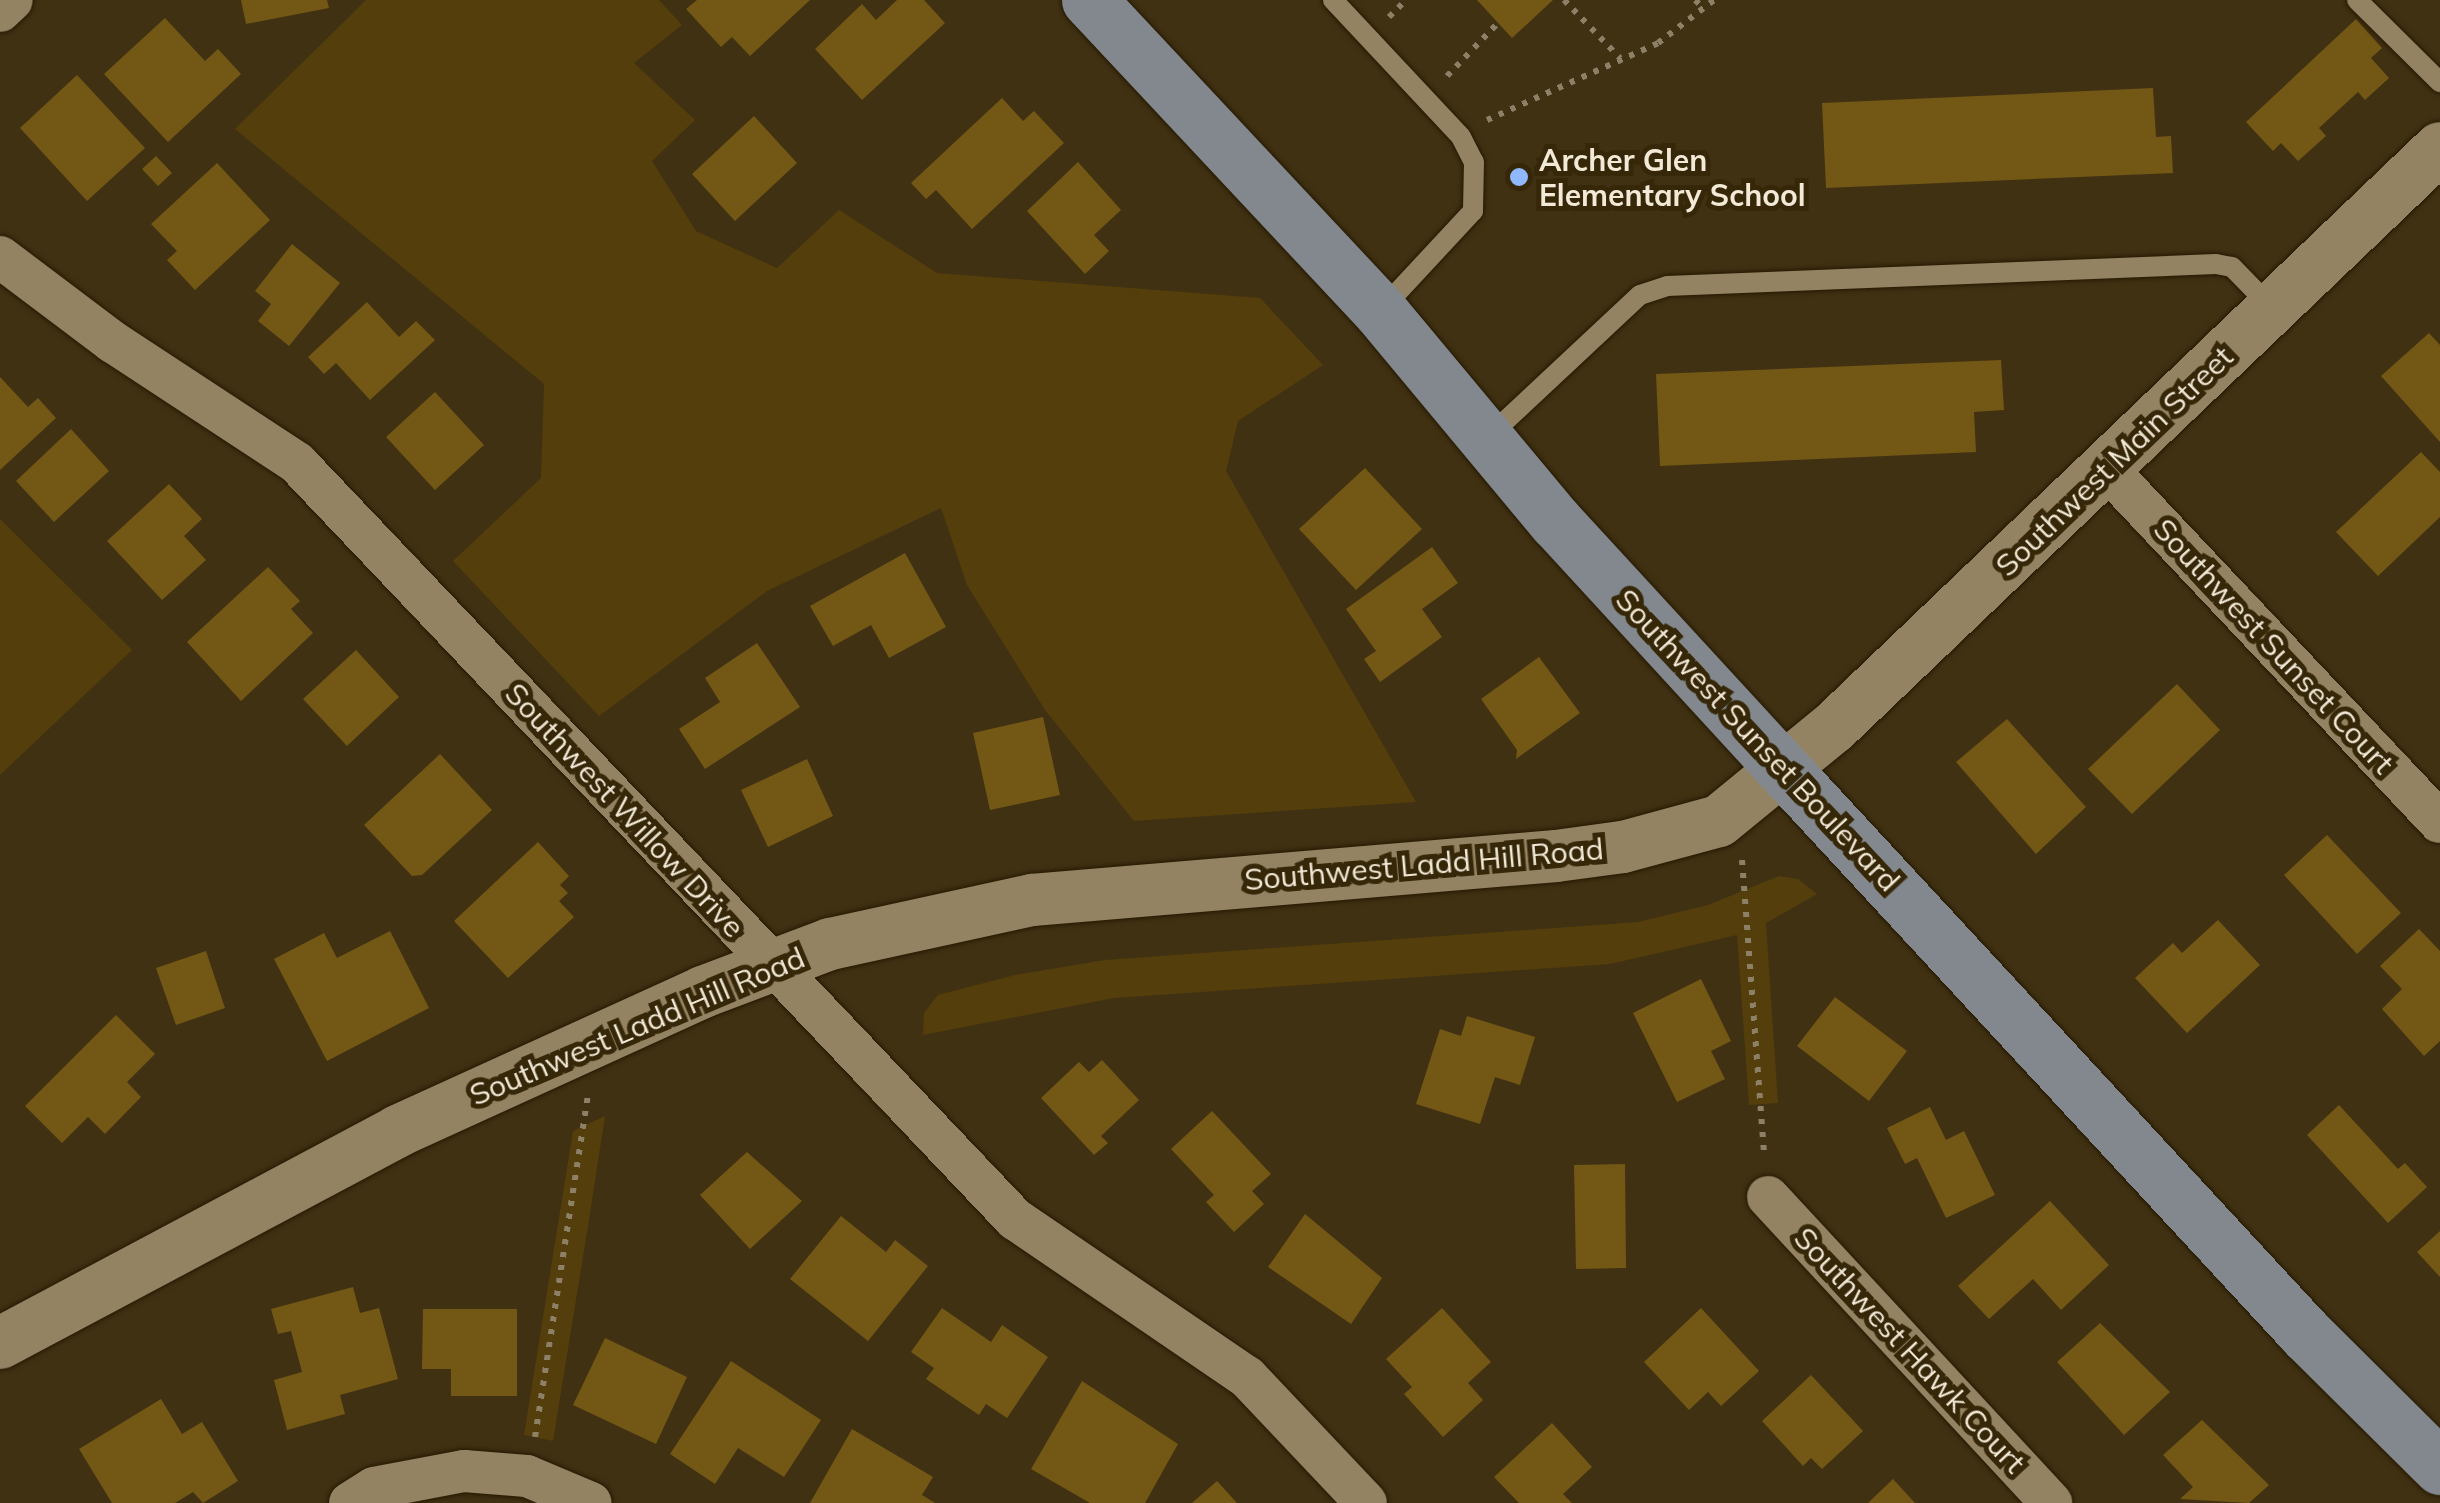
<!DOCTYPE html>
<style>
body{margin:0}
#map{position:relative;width:2440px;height:1503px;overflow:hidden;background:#403113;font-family:Mulish,sans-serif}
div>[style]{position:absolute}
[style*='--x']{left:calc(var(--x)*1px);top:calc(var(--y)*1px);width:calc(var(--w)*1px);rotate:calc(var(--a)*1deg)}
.green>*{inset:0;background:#543e0b}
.building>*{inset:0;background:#735715}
.path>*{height:6px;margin-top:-3px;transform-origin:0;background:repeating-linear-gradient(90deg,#8c8067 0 5px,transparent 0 13px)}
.roads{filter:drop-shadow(0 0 2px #261900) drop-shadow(0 0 2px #261900)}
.service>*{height:20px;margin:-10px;padding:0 10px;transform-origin:10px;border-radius:10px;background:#938363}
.minor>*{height:42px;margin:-21px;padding:0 21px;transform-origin:21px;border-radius:21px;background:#938363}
.tertiary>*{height:52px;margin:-26px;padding:0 26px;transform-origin:26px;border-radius:26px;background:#938363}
.secondary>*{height:55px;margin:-27.5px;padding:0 27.5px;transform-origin:27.5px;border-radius:27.5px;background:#82888d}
.dots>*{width:28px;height:28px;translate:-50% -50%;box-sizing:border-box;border:5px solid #352708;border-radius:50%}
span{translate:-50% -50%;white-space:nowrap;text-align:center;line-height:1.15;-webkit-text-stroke:10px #352708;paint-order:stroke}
.poi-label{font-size:30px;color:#f2e9d7;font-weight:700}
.left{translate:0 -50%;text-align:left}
.street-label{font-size:30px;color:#f2e9d7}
</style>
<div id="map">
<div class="green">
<i style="clip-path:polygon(366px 0,659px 0,682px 25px,634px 63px,695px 120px,652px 161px,696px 231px,777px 268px,839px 210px,937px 273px,1260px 298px,1323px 365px,1238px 421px,1226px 471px,1416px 802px,1134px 821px,1045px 710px,967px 585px,941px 508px,767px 591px,599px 716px,453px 561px,541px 478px,544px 384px,235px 129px)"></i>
<i style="clip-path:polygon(0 519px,132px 650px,0 775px)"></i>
<i style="clip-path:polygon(1779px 876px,1798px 879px,1817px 894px,1766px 923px,1778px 1103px,1749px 1105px,1737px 935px,1610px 964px,1114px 998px,923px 1035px,924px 1013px,938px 995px,1015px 975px,1105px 960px,1638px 922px,1708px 905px)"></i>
<i style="clip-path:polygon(605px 1116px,589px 1220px,553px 1441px,524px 1435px,573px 1131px)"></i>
</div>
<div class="building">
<i style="clip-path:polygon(241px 0,327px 0,329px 8px,246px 24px)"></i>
<i style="clip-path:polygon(697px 0,810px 0,750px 56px,732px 37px,721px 47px,686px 9px)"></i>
<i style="clip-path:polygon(897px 0,924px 0,945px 23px,862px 100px,815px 49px,862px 4px,876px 20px)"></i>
<i style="clip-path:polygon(1477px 0,1553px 0,1512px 38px)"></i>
<i style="clip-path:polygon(165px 18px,205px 61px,218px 49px,241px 74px,168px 142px,104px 74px)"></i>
<i style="clip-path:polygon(2356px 19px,2382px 48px,2371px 58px,2389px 78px,2365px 100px,2358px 92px,2319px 128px,2326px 136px,2298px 161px,2281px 143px,2273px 151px,2246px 122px)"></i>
<i style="clip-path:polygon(77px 75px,145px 148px,87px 201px,20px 128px)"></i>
<i style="clip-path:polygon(2153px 88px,2156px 137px,2171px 136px,2173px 173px,1826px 188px,1822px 103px)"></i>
<i style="clip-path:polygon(1002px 98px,1023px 121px,1034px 111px,1064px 143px,972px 229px,936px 190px,926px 199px,911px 183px)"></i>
<i style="clip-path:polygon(754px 116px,797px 163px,735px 221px,692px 174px)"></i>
<i style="clip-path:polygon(156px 156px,172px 173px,158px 186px,142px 169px)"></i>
<i style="clip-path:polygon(1078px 162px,1121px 210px,1094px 235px,1109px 251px,1085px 274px,1027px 211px)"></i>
<i style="clip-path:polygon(217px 163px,270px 220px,195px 290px,167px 260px,177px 251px,151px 224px)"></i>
<i style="clip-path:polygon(292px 244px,340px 283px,289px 346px,258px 321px,271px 304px,255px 291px)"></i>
<i style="clip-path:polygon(367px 302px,399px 337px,416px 321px,435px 340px,370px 400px,336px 363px,324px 374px,308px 357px)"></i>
<i style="clip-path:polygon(2429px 333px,2440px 345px,2440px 442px,2381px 376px)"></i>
<i style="clip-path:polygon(2001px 360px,2004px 410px,1974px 412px,1976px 452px,1660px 466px,1656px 374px)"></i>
<i style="clip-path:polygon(0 377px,28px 407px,38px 398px,56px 418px,0 470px)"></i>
<i style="clip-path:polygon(435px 392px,484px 445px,435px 490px,386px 437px)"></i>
<i style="clip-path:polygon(71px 429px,109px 471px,54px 522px,16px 481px)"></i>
<i style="clip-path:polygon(2421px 452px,2440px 472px,2440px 517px,2378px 576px,2336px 532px)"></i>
<i style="clip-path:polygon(1365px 468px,1422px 529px,1356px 590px,1299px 529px)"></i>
<i style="clip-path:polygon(169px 484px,202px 519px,184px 536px,206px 560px,162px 600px,107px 541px)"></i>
<i style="clip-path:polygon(1432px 547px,1458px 583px,1422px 609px,1442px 637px,1380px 682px,1364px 659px,1376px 651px,1346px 609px)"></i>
<i style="clip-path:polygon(905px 553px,946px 627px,889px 658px,871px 625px,833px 646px,810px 606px)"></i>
<i style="clip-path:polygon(268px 567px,300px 601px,291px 609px,313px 633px,241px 701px,187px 642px)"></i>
<i style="clip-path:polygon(757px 643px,800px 707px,705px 769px,679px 729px,720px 702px,705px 678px)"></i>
<i style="clip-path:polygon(356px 650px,399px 697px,347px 746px,303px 699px)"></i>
<i style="clip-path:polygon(1539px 657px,1580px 713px,1516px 759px,1517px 750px,1481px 699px)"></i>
<i style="clip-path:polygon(2177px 684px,2220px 730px,2132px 814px,2088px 769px)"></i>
<i style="clip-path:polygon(1043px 717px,1060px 795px,990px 810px,973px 733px)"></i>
<i style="clip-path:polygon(2007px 719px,2086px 807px,2036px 854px,1956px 762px)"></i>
<i style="clip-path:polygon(440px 754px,492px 810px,422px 875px,412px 876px,364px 825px)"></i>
<i style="clip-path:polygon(807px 759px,833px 816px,768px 847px,741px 790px)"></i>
<i style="clip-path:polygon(2327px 835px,2401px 913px,2357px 954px,2284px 875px)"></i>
<i style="clip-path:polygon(538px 842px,569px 876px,560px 885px,568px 893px,559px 901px,574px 917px,508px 978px,454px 921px)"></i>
<i style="clip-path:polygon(2218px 920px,2260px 965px,2187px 1033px,2135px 978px,2173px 943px,2182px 953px)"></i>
<i style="clip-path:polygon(2419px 929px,2440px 951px,2440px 1041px,2424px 1056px,2382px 1009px,2402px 989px,2380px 966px)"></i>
<i style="clip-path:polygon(390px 931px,429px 1008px,327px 1061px,274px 959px,324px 933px,337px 958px)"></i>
<i style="clip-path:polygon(206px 951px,225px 1008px,176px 1025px,156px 968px)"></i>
<i style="clip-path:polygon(1701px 979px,1731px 1041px,1711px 1051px,1725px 1079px,1677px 1102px,1633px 1013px)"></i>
<i style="clip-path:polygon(1835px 997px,1907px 1051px,1869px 1101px,1797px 1046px)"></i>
<i style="clip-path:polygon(116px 1015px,155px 1054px,127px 1082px,141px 1097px,105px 1134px,88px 1117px,62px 1143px,25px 1106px)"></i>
<i style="clip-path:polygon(1467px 1016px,1535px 1037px,1520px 1085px,1495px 1077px,1480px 1124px,1416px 1104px,1440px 1029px,1461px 1036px)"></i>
<i style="clip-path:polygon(1102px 1060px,1139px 1100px,1101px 1136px,1108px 1143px,1094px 1155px,1041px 1098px,1079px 1062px,1089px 1072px)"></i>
<i style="clip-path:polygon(2339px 1105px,2398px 1169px,2405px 1163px,2427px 1187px,2388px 1223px,2307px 1135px)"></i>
<i style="clip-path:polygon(1930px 1107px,1946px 1140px,1964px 1131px,1995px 1195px,1946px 1218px,1917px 1158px,1905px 1164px,1887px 1128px)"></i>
<i style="clip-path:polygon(1212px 1111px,1271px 1174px,1252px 1191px,1264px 1204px,1234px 1232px,1206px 1202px,1214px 1195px,1171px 1149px)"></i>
<i style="clip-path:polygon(747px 1152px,802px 1201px,750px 1249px,700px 1195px)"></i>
<i style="clip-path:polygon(1625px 1164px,1626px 1268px,1576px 1269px,1574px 1165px)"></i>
<i style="clip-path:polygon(2050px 1201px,2109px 1265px,2061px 1310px,2033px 1279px,1989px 1319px,1958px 1286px)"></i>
<i style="clip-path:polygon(1305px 1214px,1382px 1278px,1351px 1324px,1268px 1267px)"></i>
<i style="clip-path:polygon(841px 1216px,886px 1252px,895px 1240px,928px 1266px,868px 1341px,790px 1279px)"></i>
<i style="clip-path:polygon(2440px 1231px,2440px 1277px,2417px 1252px)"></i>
<i style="clip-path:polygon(353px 1287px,360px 1313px,379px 1308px,398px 1379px,340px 1395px,345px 1414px,287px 1430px,274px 1380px,302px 1372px,291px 1331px,278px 1334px,271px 1309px)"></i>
<i style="clip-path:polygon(942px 1308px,991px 1342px,1002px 1325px,1048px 1357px,1007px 1418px,986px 1404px,979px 1415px,926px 1379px,934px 1368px,911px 1352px)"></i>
<i style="clip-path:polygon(1442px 1308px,1491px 1362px,1468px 1383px,1483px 1400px,1443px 1437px,1404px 1394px,1412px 1387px,1386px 1359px)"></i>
<i style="clip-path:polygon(1701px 1308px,1759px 1371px,1721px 1406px,1708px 1392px,1689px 1410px,1644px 1362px)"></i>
<i style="clip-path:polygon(423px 1309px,517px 1309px,517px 1396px,451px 1396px,451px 1369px,422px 1369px)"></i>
<i style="clip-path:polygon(2100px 1323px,2170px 1392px,2124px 1435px,2057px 1362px)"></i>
<i style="clip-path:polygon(605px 1338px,687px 1377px,656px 1444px,573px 1405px)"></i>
<i style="clip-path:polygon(731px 1361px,821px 1420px,784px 1477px,738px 1448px,715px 1484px,670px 1454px)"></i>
<i style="clip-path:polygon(1811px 1375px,1863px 1431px,1822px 1469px,1811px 1458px,1803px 1466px,1762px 1421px)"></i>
<i style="clip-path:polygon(1082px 1381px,1178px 1444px,1145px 1503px,1090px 1503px,1031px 1469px)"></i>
<i style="clip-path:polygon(161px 1399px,182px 1434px,202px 1422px,238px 1481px,203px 1503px,193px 1492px,175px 1503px,112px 1503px,79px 1449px)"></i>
<i style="clip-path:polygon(2202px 1420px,2269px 1485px,2249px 1503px,2180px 1499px,2193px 1487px,2163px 1455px)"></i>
<i style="clip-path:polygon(1552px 1423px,1592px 1467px,1563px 1494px,1572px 1503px,1519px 1503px,1494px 1477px)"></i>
<i style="clip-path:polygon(852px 1429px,933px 1477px,922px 1495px,935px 1503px,810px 1503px)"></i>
<i style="clip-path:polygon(1893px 1479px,1915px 1503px,1868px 1503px)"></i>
<i style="clip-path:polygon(1217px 1481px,1237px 1503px,1192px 1503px)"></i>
</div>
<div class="path">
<i style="--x:1564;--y:0;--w:81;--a:46"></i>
<i style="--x:1695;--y:0;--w:13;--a:45"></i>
<i style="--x:1389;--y:17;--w:24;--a:-45"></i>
<i style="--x:1447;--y:76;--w:74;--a:-46.1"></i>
<i style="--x:1487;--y:120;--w:188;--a:-24.2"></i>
<i style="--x:1658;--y:43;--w:71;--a:-37.5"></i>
<i style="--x:1742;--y:860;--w:297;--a:85.7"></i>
<i style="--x:535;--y:1437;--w:347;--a:-81.2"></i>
</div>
<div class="roads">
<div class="service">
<i style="--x:1333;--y:0;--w:187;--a:46.9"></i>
<i style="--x:1461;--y:137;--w:28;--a:63"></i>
<i style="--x:1474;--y:162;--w:49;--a:91.2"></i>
<i style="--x:1473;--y:211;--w:135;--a:132.9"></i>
<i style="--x:2357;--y:0;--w:117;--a:44.7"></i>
<i style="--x:1487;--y:438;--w:209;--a:-43.1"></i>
<i style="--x:1640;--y:295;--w:28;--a:-18"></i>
<i style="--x:1667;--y:286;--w:549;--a:-2.29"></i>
<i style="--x:2216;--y:264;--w:16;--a:11"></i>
<i style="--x:2232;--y:267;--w:57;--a:45.7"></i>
</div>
<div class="minor">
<i style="--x:0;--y:11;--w:16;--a:-43"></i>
<i style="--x:0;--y:257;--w:141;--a:37"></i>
<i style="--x:113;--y:342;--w:220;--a:33.3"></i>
<i style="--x:297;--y:463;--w:1043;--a:46.48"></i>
<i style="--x:1015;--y:1219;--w:281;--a:34.3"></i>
<i style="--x:1247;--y:1377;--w:173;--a:46.6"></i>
<i style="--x:2107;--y:469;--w:485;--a:46.7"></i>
<i style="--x:1768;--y:1197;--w:417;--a:47.2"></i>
<i style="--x:350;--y:1503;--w:28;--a:-32"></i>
<i style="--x:374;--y:1488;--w:92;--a:-10.7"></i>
<i style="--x:464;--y:1471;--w:63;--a:4.5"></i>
<i style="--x:527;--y:1476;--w:69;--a:22.9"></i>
</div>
<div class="tertiary">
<i style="--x:0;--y:1343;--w:451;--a:-28"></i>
<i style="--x:398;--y:1131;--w:335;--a:-24.5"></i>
<i style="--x:703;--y:992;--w:136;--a:-20.7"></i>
<i style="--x:830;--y:944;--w:207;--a:-12.3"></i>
<i style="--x:1032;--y:900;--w:526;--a:-4.8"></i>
<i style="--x:1556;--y:856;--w:68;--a:-7.7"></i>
<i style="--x:1623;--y:847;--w:99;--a:-15.2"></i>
<i style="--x:1719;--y:821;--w:149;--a:-39.3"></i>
<i style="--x:1834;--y:727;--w:838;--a:-43.69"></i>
</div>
<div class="secondary">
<i style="--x:1089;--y:0;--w:426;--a:46.9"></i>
<i style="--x:1380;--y:311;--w:275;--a:50.2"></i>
<i style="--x:1556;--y:522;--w:338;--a:47.4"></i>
<i style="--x:1785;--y:771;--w:767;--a:47.22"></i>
<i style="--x:2306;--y:1334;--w:189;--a:44.8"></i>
</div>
</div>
<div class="dots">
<i style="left:1519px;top:177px;background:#8fb8fd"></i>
</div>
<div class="poi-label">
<span class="left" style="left:1539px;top:177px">Archer Glen<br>Elementary School</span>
</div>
<div class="street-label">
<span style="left:2114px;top:461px;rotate:-44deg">Southwest Main Street</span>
<span style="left:2274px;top:646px;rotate:47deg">Southwest Sunset Court</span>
<span style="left:1758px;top:740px;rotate:47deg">Southwest Sunset Boulevard</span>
<span style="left:625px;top:810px;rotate:47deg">Southwest Willow Drive</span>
<span style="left:1424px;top:864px;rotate:-5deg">Southwest Ladd Hill Road</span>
<span style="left:637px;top:1026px;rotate:-23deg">Southwest Ladd Hill Road</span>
<span style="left:1910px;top:1350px;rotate:47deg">Southwest Hawk Court</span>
</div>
</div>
